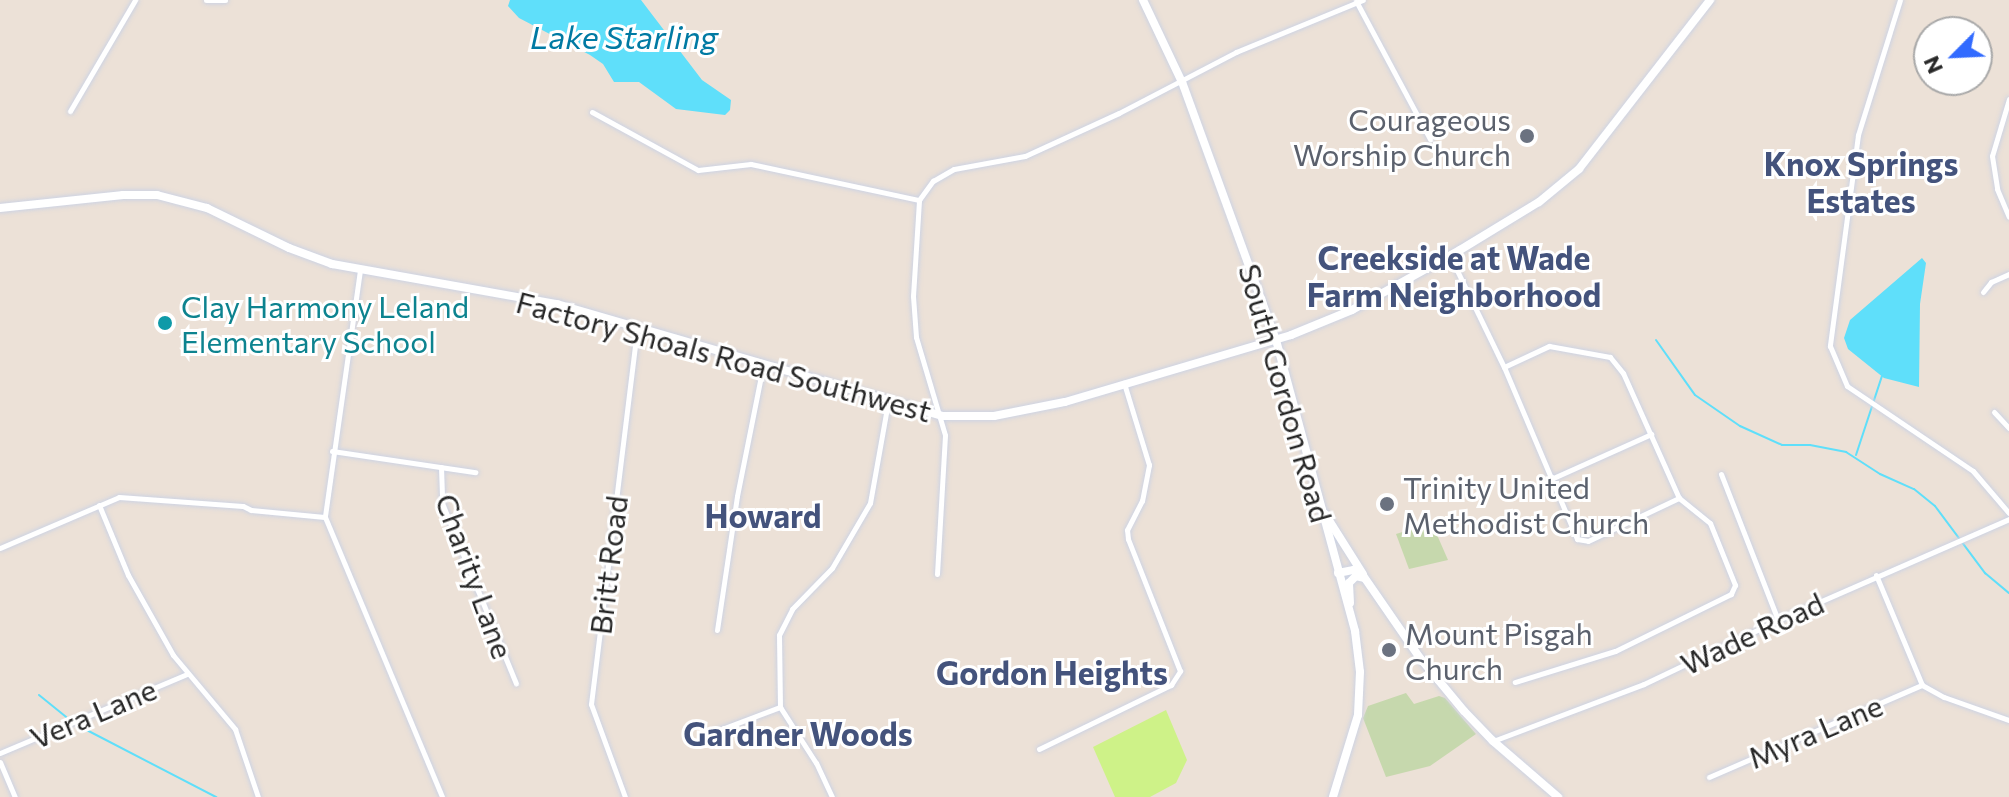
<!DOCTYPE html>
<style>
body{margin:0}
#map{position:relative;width:2009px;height:797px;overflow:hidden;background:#ece1d7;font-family:Commissioner,sans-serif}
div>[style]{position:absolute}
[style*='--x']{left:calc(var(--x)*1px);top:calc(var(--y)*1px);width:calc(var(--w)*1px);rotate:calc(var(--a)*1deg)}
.cemetery>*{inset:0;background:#c6d8ad}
.pitch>*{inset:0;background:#cef288}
.water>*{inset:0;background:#5fdffa}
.stream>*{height:2px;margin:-1px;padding:0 1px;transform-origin:1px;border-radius:1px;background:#5fdffa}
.roads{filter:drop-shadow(0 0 2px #cdd3e3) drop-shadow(0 0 2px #cdd3e3)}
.street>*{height:5px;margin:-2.5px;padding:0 2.5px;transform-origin:2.5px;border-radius:2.5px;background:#fff}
.secondary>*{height:8px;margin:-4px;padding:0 4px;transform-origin:4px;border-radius:4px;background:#fff}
.dots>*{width:22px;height:22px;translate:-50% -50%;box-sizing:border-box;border:4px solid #fff;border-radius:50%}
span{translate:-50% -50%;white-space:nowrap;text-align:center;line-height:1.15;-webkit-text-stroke:6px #fff;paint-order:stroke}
.worship-label{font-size:30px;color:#5b616d}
.right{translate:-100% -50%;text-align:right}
.left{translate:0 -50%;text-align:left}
.culture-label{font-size:30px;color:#0d838f}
.street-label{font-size:30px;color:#282828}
.water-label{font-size:32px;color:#007aa3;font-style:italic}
.neighbourhood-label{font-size:32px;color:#44537c;font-weight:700}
.north{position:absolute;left:1913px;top:16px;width:80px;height:80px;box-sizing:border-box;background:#fff;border:2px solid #a9a9a9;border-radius:50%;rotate:246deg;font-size:22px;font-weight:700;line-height:32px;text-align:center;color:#282828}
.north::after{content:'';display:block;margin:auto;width:28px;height:36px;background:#326bff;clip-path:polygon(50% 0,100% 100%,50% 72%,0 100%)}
</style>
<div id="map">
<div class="cemetery">
<i style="clip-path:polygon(1422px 526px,1434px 528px,1448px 560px,1409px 569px,1396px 534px)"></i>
<i style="clip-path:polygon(1406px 693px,1414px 704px,1439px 696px,1445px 698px,1476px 734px,1430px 766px,1386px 777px,1363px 718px,1368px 706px)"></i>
</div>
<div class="pitch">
<i style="clip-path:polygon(1166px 710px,1187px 760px,1176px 783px,1150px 797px,1115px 797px,1093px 747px)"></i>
</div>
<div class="water">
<i style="clip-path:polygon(510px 0,641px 0,702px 80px,731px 100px,730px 110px,725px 115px,676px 109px,639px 82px,614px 82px,603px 64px,590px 55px,519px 18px,508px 6px)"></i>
<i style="clip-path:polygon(1922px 258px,1926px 263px,1920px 304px,1919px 387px,1884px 378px,1848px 349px,1844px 338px,1850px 320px)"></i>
</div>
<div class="stream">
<i style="--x:1656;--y:340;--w:67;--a:54.7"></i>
<i style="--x:1695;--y:395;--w:55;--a:34.6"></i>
<i style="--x:1740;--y:426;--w:46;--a:24.3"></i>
<i style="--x:1782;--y:445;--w:28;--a:0"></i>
<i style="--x:1810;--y:445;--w:37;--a:11"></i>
<i style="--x:1846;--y:452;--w:40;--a:32.9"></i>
<i style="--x:1880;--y:474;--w:37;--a:24"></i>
<i style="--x:1914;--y:489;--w:27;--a:39"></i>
<i style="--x:1935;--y:506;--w:84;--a:53.3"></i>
<i style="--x:1985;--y:573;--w:31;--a:40"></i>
<i style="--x:1856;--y:455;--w:83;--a:-71.8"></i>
<i style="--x:39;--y:695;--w:35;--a:39"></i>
<i style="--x:77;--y:725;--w:157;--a:27.4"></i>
</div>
<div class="roads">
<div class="street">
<i style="--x:206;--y:0;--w:19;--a:0"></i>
<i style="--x:1900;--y:0;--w:141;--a:107.3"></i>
<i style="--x:1858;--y:135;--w:213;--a:97.6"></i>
<i style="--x:1830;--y:346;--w:43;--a:67"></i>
<i style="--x:1847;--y:386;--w:152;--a:34"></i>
<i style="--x:1973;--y:471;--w:55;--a:49.4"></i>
<i style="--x:1356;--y:1;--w:157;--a:61.8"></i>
<i style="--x:2009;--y:99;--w:59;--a:106.6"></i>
<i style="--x:1992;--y:156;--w:33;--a:81"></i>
<i style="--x:1997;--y:189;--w:30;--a:67"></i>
<i style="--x:70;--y:111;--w:129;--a:-59.6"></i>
<i style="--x:592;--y:112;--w:121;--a:28.7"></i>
<i style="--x:698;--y:170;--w:53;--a:-6.5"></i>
<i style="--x:751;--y:164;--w:172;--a:12.1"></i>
<i style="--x:1450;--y:256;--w:123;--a:64.1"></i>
<i style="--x:1504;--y:367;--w:187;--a:67"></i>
<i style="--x:1577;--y:539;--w:11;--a:10"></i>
<i style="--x:1588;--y:541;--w:101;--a:-25.3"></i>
<i style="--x:360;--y:270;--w:249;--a:98.1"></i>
<i style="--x:325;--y:517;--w:303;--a:67.3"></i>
<i style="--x:1983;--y:292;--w:13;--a:-51"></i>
<i style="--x:1991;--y:282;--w:20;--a:-24"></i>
<i style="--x:1504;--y:367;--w:50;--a:-25"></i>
<i style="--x:1549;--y:346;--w:62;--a:10.2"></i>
<i style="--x:1610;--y:357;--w:21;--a:51"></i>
<i style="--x:1623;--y:373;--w:137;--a:65.9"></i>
<i style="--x:1679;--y:498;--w:40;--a:39"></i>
<i style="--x:1710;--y:523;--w:67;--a:68"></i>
<i style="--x:1735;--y:585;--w:10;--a:114"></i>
<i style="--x:1731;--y:594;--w:129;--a:153.8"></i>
<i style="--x:1615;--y:651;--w:105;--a:162.8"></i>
<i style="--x:1994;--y:412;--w:22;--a:47"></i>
<i style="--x:332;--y:451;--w:145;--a:8.4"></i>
<i style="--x:441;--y:467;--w:36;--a:88"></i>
<i style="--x:442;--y:503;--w:195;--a:67.7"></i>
<i style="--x:1721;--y:474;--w:157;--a:68.7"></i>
<i style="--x:1551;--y:479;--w:110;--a:-24.2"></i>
<i style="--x:99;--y:505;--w:76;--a:67.5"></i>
<i style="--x:128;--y:575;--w:92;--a:60.6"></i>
<i style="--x:173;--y:655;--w:97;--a:50"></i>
<i style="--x:235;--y:729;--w:72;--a:71.3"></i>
<i style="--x:0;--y:548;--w:129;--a:-23.2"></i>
<i style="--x:119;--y:497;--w:124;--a:4.2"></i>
<i style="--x:243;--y:506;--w:9;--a:27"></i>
<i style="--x:251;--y:510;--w:74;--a:5.4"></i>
<i style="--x:937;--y:574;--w:139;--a:-86.7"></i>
<i style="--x:945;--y:435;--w:102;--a:-106.5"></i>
<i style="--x:916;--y:337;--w:41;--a:-94.2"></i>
<i style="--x:913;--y:296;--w:96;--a:-86.4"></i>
<i style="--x:919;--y:200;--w:24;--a:-54"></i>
<i style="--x:933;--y:181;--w:24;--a:-30"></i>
<i style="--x:954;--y:169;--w:72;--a:-10.4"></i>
<i style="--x:1025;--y:156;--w:103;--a:-24.6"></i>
<i style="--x:1119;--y:113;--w:132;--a:-27.5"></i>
<i style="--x:1236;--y:52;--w:137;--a:-22.3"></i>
<i style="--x:1876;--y:575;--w:119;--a:67.3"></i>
<i style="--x:1922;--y:685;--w:25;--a:29"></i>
<i style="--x:1944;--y:697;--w:69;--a:19.5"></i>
<i style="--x:717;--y:630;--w:135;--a:-81.5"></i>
<i style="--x:737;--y:496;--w:133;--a:-78.7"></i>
<i style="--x:711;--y:733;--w:74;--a:-20.6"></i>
<i style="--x:1493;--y:741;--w:161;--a:-20.7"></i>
<i style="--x:1644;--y:684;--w:148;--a:-25.5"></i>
<i style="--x:1778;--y:620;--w:252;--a:-23.6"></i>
<i style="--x:1039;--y:749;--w:147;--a:-25.9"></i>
<i style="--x:1171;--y:685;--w:17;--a:-57"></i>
<i style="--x:1180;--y:671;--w:142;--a:-111.5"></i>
<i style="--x:1128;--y:539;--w:9;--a:-96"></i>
<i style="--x:1127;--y:530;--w:33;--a:-63"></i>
<i style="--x:1142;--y:501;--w:37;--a:-79"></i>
<i style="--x:1149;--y:465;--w:86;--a:-107"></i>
<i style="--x:0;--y:753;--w:203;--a:-22.9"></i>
<i style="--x:0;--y:762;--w:38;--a:67"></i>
<i style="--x:1709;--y:777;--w:232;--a:-23.4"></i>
<i style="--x:625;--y:797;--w:99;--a:-110.1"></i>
<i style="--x:591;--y:704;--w:379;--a:-83"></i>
<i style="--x:832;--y:797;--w:38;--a:-115"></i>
<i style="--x:816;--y:763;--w:67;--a:-122.7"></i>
<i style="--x:780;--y:707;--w:72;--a:-90.8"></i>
<i style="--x:779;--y:635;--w:29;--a:-63"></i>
<i style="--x:792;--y:609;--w:57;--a:-45.7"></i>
<i style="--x:832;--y:568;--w:75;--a:-59.7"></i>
<i style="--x:870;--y:503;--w:103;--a:-79.9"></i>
</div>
<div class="secondary">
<i style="--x:1143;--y:0;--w:91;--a:64.6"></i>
<i style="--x:1182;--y:82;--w:275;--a:70"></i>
<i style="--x:1276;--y:340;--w:302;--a:74.8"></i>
<i style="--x:1355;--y:631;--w:41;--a:83"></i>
<i style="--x:1360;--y:672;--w:43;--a:92.7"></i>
<i style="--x:1358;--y:715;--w:86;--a:107"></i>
<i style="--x:0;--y:208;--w:124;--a:-6"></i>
<i style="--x:123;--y:195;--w:34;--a:0"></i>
<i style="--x:157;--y:195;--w:52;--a:14.6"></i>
<i style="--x:207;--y:208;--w:91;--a:26"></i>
<i style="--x:289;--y:248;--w:46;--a:20.4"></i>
<i style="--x:332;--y:264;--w:229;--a:10.1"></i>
<i style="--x:557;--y:304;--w:401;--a:16.2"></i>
<i style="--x:942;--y:416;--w:52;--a:0"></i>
<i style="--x:994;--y:416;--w:72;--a:-11.2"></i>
<i style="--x:1065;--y:402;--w:236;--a:-16.5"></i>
<i style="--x:1291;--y:335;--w:66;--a:-22.3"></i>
<i style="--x:1352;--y:310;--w:124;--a:-29.1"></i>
<i style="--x:1460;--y:250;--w:92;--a:-31.3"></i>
<i style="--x:1539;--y:202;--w:52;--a:-39.5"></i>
<i style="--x:1579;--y:169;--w:214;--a:-52.2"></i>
<i style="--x:1325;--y:514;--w:71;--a:57.7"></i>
<i style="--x:1338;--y:573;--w:16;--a:-11"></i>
<i style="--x:1354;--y:570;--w:9;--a:27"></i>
<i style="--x:1362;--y:574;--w:102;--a:55.4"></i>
<i style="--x:1420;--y:658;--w:69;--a:50.3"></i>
<i style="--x:1464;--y:711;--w:42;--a:46"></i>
<i style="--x:1493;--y:741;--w:86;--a:40.7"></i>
<i style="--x:1350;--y:603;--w:20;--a:-93"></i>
<i style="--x:1349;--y:583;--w:10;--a:-45"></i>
<i style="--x:1356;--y:576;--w:8;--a:14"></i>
</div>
</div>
<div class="dots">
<i style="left:1527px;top:136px;background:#6b7280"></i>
<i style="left:165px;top:323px;background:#0f9aa8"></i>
<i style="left:1387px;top:504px;background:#6b7280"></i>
<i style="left:1389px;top:650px;background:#6b7280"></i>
</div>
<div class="worship-label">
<span class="right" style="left:1511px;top:136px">Courageous<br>Worship Church</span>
<span class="left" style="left:1403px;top:504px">Trinity United<br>Methodist Church</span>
<span class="left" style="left:1405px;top:650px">Mount Pisgah<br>Church</span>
</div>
<div class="culture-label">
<span class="left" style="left:181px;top:323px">Clay Harmony Leland<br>Elementary School</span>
</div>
<div class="street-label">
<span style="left:724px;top:356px;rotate:15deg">Factory Shoals Road Southwest</span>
<span style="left:1286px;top:393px;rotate:74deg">South Gordon Road</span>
<span style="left:608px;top:565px;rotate:-83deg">Britt Road</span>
<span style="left:475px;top:576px;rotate:70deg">Charity Lane</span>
<span style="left:1752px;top:633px;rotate:-25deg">Wade Road</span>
<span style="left:93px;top:713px;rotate:-23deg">Vera Lane</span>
<span style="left:1815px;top:731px;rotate:-23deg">Myra Lane</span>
</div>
<div class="water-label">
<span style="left:624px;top:36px">Lake Starling</span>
</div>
<div class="neighbourhood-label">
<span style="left:1861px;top:182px">Knox Springs<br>Estates</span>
<span style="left:1454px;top:276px">Creekside at Wade<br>Farm Neighborhood</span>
<span style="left:763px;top:515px">Howard</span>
<span style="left:1052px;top:672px">Gordon Heights</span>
<span style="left:798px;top:733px">Gardner Woods</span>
</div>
<div class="north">N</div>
</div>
